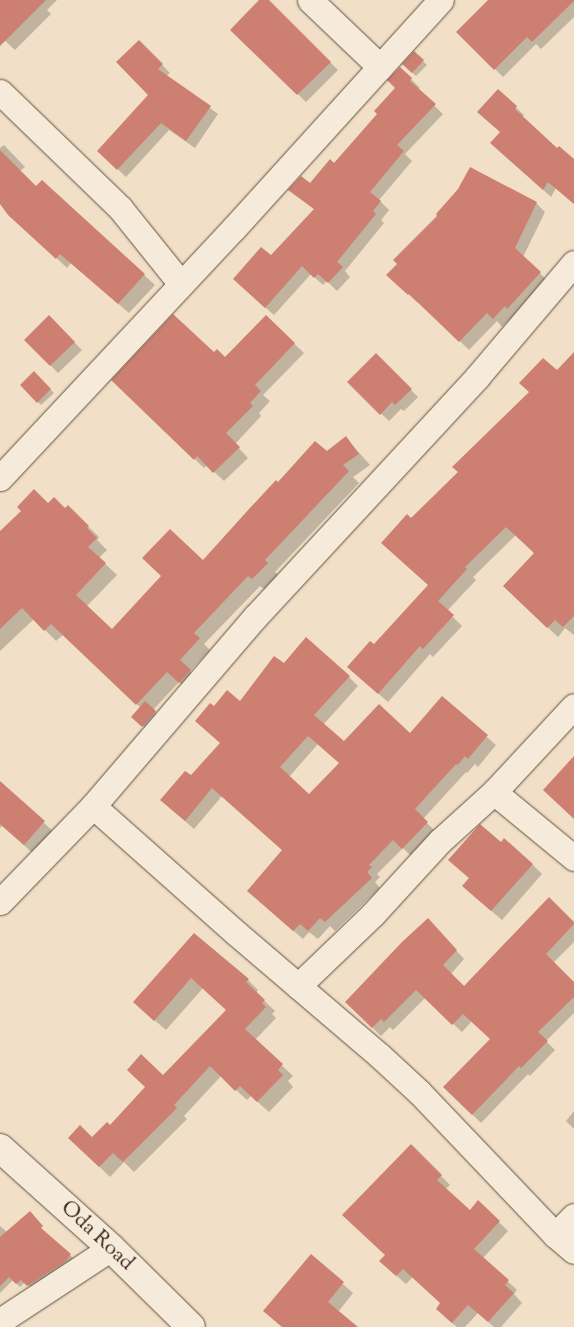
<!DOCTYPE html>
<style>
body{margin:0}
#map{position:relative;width:574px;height:1327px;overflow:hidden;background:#f1e0c7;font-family:"Sorts Mill Goudy",serif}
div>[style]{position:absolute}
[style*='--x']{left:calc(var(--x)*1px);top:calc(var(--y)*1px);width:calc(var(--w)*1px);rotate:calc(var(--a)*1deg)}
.shadow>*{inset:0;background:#0003}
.building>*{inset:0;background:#cd8071}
.roads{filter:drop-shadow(0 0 1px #644e3e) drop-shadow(0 0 1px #644e3e)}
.minor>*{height:25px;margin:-12.5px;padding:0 12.5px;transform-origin:12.5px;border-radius:12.5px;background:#f6ebdb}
.tertiary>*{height:28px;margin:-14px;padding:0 14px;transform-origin:14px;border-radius:14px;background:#f6ebdb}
span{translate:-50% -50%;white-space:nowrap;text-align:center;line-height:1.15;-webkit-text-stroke:4px #f6ebdb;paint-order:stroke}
.street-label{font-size:21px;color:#351e11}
</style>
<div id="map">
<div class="shadow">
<i style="clip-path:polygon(0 0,57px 0,47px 10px,51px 14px,15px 50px,0 36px)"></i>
<i style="clip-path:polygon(260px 0,267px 0,338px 70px,306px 102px,232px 30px)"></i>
<i style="clip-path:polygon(489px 0,574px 0,574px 17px,541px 49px,536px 44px,503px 77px,458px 32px)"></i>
<i style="clip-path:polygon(139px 41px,170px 73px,166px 76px,218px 114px,195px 148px,169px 130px,126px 177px,99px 151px,150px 95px)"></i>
<i style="clip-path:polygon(414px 53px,427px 65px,416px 76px,404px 64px)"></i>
<i style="clip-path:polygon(411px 79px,420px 88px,418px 90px,443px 114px,405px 154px,412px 161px,379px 200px,389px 210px,381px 220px,384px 223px,345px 271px,350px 277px,337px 291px,327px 281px,323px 285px,311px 274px,274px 315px,243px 288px,315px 210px,290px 190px,310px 185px,334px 165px)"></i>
<i style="clip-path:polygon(498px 90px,524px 115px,522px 117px,558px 150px,574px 160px,574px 204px,556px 188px,551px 197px,499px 150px,501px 133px)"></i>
<i style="clip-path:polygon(4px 145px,25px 167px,20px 171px,36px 188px,42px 182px,155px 285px,129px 313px,71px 263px,67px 268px,0 204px,0 148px)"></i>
<i style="clip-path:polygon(459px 189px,536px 203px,545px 212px,523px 257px,549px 282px,502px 327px,497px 321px,469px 350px,419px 301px,418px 303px,397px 284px,439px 216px)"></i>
<i style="clip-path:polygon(49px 317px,82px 350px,58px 373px,26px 340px)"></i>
<i style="clip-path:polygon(266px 317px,304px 353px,263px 395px,270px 401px,259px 413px,261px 416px,235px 444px,248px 458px,224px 481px,207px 465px,204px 468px,113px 380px,225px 358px)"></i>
<i style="clip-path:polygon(574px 354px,574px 635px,565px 628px,558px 637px,514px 596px,535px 553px,516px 535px,473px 577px,476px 580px,447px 611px,462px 626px,433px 657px,430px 654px,388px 702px,358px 676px,374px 646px,430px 586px,411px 520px)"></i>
<i style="clip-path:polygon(376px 355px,418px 397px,404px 411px,401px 409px,389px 421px,349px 382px)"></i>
<i style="clip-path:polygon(34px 373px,54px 393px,41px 405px,21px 385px)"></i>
<i style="clip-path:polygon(346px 438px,370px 465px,353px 477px,359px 483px,275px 572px,278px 575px,264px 589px,260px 586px,204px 644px,210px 650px,190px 671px,201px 682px,191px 693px,179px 682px,153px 710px,158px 715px,146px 729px,133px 717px,141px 708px,63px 635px,56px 641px,34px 619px,0 651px,0 533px,48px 505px,65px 509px,68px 507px,99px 537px,97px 540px,107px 550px,99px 558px,117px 575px,86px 607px,112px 631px,203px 562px,278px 484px)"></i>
<i style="clip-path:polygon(evenodd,284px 665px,349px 677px,358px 686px,323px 725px,344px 743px,410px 735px,442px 698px,496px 745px,478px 767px,475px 764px,467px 773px,466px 772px,423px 819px,436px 832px,412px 857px,403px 848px,377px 874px,380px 877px,375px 882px,380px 888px,335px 931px,330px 926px,318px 939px,309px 932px,303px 939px,258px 900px,283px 851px,222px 796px,194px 829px,171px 809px,191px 777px,221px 743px,196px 721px,214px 708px,240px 703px,284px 665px,318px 744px,340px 763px,309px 796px,289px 777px,318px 744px)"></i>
<i style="clip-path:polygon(0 783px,55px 833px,35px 855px,2px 826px,0 828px)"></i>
<i style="clip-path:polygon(501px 844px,532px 864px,542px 874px,502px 920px,474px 896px,470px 879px,449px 860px)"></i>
<i style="clip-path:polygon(574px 923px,574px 942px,553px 963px,574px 984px,574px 1013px,546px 1041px,555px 1050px,530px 1076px,528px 1074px,481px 1123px,445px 1087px,491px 1039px,472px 1021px,462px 1032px,425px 998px,393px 1030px,390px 1027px,381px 1036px,347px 1002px,436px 928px,464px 959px,451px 974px,465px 987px)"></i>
<i style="clip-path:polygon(194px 935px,248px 980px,258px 990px,256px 993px,275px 1011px,272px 1014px,276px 1018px,255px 1040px,293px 1076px,288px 1081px,293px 1087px,269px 1112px,251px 1096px,247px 1100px,221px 1076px,184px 1116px,187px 1119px,134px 1172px,124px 1162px,110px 1177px,70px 1138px,92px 1139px,110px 1127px,163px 1077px,227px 1010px,203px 988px,166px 1030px,146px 1013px)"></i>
<i style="clip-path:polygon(574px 1111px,574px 1129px,566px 1121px)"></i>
<i style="clip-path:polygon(411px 1146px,450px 1185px,446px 1189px,470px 1211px,478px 1202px,508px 1231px,483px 1258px,517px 1290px,514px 1294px,522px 1303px,501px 1327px,494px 1327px,478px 1313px,465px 1327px,457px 1327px,446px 1318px,442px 1303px,413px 1277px,406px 1284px,390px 1270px,386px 1255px)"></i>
<i style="clip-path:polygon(33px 1216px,44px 1232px,74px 1259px,32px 1289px,25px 1282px,20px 1287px,13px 1280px,0 1293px,0 1226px,7px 1232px)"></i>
<i style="clip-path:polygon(311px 1256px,353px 1293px,338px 1312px,356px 1327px,282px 1327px)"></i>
</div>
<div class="building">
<i style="clip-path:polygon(0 0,46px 0,0 46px)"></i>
<i style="clip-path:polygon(259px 0,269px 0,331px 62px,297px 95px,230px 30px)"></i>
<i style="clip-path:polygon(488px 0,574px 0,574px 1px,532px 42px,527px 37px,494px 70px,456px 32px)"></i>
<i style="clip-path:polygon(139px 40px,163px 64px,158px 69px,211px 106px,186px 141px,161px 123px,117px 170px,97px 151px,148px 95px,116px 62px)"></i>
<i style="clip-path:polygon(414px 51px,424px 60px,412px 73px,402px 64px)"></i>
<i style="clip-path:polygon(400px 67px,412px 78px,410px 81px,436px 104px,397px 145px,404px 151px,370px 192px,381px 201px,373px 211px,376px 214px,337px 262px,343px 267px,328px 283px,318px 274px,314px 278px,302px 266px,265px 308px,233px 279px,261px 247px,271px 255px,314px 209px,288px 190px,301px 176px,310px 183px,330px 159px,334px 163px,377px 114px,374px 111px,395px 88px,387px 80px)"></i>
<i style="clip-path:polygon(498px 89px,517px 106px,515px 109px,557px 148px,559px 146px,574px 159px,574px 204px,548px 182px,543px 190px,490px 143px,500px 132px,477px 112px)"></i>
<i style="clip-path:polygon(0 150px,36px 186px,42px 180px,145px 274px,118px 304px,60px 254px,56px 259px,8px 215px,0 204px)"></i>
<i style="clip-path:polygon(470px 167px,537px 202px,515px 248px,541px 272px,507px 309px,505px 306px,493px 319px,487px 313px,459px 342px,409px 294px,408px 295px,386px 275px,397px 264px,393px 260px,437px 216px,436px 214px,458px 189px)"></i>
<i style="clip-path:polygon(173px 314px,214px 352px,217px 349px,225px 357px,266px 315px,295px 343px,255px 385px,261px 391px,250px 403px,253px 406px,226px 433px,240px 447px,213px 473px,197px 456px,194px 460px,111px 380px)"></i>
<i style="clip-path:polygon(49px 315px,75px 342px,50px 366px,24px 340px)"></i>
<i style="clip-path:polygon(574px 352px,574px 616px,563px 627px,555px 620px,547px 628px,503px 586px,534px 553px,506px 527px,465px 567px,467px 569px,438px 601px,454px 615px,423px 649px,420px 646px,378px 694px,347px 667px,370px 641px,374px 644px,428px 585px,381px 543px,407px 514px,411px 518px,458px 472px,452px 467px,529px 392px,519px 383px,543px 358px,557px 370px)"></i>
<i style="clip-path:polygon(376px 353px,412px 389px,395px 405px,392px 402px,380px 415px,347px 382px)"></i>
<i style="clip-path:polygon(34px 371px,51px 389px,37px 403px,20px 385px)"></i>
<i style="clip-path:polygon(346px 436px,359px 454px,343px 465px,349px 471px,265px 560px,268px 563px,252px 579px,248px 576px,194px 633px,200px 638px,180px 660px,191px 670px,179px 683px,167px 672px,136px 705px,51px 624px,44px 631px,22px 608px,0 629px,0 531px,21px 511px,17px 507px,34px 489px,48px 503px,54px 497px,65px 508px,68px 505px,89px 526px,87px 528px,97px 538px,88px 547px,106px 563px,76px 595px,112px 629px,161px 576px,142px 558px,170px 529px,203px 560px,249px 509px,276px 480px,278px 482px,315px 441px,327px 451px)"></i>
<i style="clip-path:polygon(evenodd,306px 637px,350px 676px,314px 715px,344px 741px,379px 704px,410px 733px,442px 696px,488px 735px,468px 759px,465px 756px,458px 765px,456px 764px,415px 809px,428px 822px,402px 849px,393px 840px,369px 865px,372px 867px,367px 872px,372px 878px,325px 922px,320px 918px,308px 931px,300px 924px,293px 931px,247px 891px,282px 850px,212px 788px,185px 821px,160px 800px,185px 771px,191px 775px,220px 743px,195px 721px,210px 703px,214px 706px,227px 690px,240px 701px,274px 656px,284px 663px,306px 637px,308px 736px,339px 763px,309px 794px,280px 767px,308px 736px)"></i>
<i style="clip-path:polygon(145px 701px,156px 711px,142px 727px,131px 717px)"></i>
<i style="clip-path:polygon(574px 756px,574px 819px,543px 790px)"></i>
<i style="clip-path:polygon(0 781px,45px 821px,24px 845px,0 824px)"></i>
<i style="clip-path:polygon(480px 824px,501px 842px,504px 838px,533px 864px,491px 911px,462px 886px,469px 878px,448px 860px)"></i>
<i style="clip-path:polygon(549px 897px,574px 922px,574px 924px,546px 954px,574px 982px,574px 997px,538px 1032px,548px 1041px,521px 1068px,519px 1066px,472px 1115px,443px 1087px,490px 1039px,463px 1014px,452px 1025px,416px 990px,384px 1022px,381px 1019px,372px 1028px,345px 1002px,402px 942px,428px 918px,457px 950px,443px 965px,464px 986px)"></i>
<i style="clip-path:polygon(194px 933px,249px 979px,246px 982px,265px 1000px,262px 1003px,266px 1007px,245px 1029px,283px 1064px,278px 1070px,283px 1075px,257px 1102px,240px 1086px,235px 1091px,210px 1066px,174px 1105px,177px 1108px,123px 1162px,113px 1153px,99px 1167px,68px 1138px,80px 1125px,92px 1137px,107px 1122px,110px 1125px,145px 1087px,127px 1070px,141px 1054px,163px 1075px,226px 1010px,191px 978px,154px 1021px,133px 1002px)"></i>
<i style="clip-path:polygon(411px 1144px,442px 1175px,437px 1180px,470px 1210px,478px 1200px,500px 1221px,474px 1249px,509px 1280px,505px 1285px,514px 1293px,488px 1322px,468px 1305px,452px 1323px,436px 1309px,440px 1303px,403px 1269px,396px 1276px,379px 1261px,385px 1255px,342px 1215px)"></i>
<i style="clip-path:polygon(30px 1211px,43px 1226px,41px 1228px,71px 1254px,66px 1261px,27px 1286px,21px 1280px,16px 1284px,9px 1277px,0 1286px,0 1237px)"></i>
<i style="clip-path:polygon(311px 1254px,344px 1282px,328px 1302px,358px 1327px,282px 1327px,263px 1311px)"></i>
</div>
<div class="roads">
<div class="minor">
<i style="--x:310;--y:0;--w:97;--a:43.7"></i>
<i style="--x:0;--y:92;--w:167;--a:44"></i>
<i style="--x:120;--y:208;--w:97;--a:51.2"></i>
<i style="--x:0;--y:478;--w:342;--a:-46.9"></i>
<i style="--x:234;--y:228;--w:308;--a:-47.8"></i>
<i style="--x:494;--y:792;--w:104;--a:39.5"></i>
<i style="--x:93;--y:806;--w:191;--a:41.6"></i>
<i style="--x:236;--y:933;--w:189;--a:40.5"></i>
<i style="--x:380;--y:1056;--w:53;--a:42.7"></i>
<i style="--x:419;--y:1092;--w:197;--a:46.4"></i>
<i style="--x:555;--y:1235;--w:25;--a:40"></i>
<i style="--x:0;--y:902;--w:134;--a:-45.9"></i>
<i style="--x:93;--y:806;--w:249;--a:-49.4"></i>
<i style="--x:255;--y:617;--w:328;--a:-47.2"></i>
<i style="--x:478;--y:376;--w:148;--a:-49.7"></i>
<i style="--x:298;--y:986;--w:104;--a:-43.8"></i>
<i style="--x:373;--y:914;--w:99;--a:-47.5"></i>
<i style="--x:440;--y:841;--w:73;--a:-42.2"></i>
<i style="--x:494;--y:792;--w:117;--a:-47.1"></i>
<i style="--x:555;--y:1235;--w:27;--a:-45"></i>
<i style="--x:0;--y:1321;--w:133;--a:-33.3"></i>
</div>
<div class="tertiary">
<i style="--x:0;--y:1148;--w:149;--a:42"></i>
<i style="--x:111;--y:1248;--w:112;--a:44.6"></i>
</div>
</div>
<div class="street-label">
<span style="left:97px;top:1236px;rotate:43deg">Oda Road</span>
</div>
</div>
